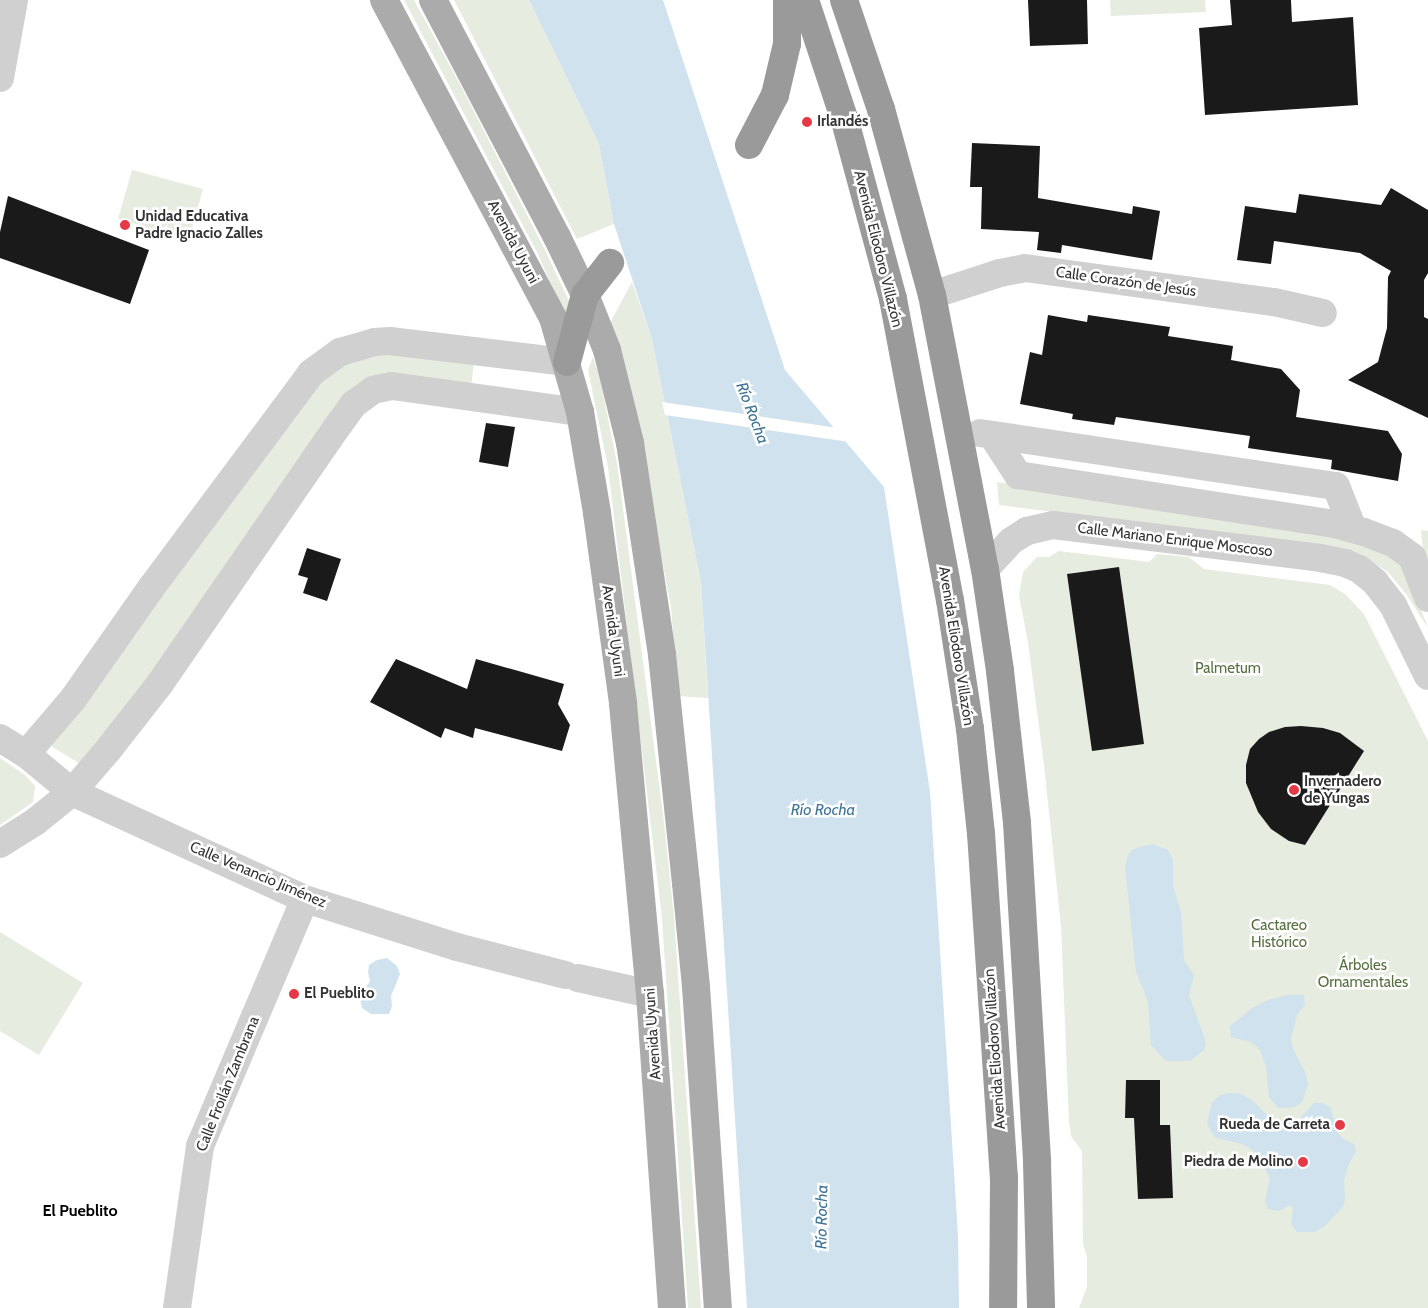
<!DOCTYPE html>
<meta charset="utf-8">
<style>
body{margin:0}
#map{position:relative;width:1428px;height:1308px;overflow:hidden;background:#fff;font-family:Cabin,sans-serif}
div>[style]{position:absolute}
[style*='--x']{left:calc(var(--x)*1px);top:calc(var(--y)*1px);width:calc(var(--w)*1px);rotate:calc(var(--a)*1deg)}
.green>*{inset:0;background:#e6ecdf}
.water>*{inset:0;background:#cfe2ee}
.pier>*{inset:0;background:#fff}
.building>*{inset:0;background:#1a1a1a}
.minor>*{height:28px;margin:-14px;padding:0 14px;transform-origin:14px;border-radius:14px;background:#d0d0d0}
.major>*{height:28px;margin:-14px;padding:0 14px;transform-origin:14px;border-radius:14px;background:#ababab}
.highway>*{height:28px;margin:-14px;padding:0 14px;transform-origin:14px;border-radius:14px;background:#9a9a9a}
.dots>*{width:14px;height:14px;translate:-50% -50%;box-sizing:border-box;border:2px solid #fff;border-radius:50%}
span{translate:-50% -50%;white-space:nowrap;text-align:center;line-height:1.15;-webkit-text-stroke:5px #fff;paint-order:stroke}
.poi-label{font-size:15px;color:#333;font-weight:700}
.left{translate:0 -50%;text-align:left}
.right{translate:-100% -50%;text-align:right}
.street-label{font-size:15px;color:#333}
.park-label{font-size:15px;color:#56703f}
.water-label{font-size:16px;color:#3f7597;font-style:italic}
.neighbourhood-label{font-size:16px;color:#000;font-weight:700}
</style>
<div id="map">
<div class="green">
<i style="clip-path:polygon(404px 0,414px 0,462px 88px,544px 248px,571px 305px,567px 320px,537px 252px)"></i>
<i style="clip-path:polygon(454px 0,529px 0,599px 144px,614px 224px,577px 239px)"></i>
<i style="clip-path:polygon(1110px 0,1205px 0,1206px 12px,1111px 16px)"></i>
<i style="clip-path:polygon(132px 170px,203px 189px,189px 239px,118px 219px)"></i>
<i style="clip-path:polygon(632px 282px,652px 339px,701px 582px,708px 698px,678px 696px,671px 607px,636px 423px,610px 323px)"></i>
<i style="clip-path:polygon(366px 351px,474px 362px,471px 387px,391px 378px,119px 724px,82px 765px,51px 746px,324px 373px)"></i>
<i style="clip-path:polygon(593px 357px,600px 379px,617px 463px,664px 822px,674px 917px,701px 1308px,688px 1308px,662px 918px,608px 467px,588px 370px)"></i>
<i style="clip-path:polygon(997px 482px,1304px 531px,1363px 545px,1382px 552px,1401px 566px,1410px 580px,1428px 628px,1406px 594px,1388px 572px,1360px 555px,1322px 546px,999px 505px)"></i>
<i style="clip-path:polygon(1421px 530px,1428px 531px,1428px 576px,1425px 569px)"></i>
<i style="clip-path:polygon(1059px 551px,1149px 562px,1157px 554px,1189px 557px,1204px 569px,1330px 585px,1345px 594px,1364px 614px,1428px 741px,1428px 1308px,1079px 1308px,1087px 1287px,1087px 1257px,1083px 1244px,1082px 1151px,1071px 1136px,1069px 1121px,1061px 926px,1044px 765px,1028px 642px,1019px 595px,1023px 572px,1037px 557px,1049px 557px)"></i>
<i style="clip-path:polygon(0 758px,25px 775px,35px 786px,33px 802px,0 825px)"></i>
<i style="clip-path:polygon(0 932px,83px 983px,39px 1055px,0 1031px)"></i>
</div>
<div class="water">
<i style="clip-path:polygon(529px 0,663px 0,785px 370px,884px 487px,930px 792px,958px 1236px,959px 1308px,747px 1308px,701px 582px,652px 339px,614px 224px,599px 144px)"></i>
<i style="clip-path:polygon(1152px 844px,1168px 850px,1173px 860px,1173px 885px,1181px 912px,1184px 960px,1194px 975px,1189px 995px,1206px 1042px,1204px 1050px,1190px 1061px,1166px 1061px,1151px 1045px,1148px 1002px,1136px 972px,1125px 866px,1128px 855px,1133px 849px)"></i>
<i style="clip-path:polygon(387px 958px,397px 966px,400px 974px,391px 996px,392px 1006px,389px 1014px,371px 1014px,362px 1008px,360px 998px,370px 981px,368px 972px,369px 965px,377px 960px)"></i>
<i style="clip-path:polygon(1287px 995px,1304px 995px,1305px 1005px,1297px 1015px,1291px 1039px,1293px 1049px,1306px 1074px,1308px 1085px,1302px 1102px,1295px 1107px,1278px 1108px,1269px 1097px,1266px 1067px,1260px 1050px,1251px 1042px,1231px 1037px,1230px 1026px,1252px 1008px,1268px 1000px)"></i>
<i style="clip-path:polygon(1229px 1093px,1239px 1093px,1254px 1102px,1265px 1113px,1276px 1119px,1287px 1121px,1298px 1120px,1314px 1103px,1323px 1103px,1331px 1108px,1336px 1131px,1343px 1139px,1354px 1144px,1356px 1151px,1348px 1166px,1344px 1181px,1345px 1199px,1343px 1207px,1325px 1226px,1314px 1232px,1297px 1232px,1291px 1224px,1293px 1209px,1290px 1205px,1279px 1211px,1268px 1209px,1265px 1201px,1270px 1178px,1259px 1157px,1250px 1148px,1239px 1143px,1216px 1138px,1210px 1130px,1207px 1122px,1212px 1102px,1220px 1095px)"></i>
</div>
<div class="pier">
<i style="clip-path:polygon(662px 402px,838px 428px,850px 442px,665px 415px)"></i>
</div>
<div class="building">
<i style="clip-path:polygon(1028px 0,1087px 0,1088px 44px,1030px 46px)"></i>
<i style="clip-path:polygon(1230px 0,1291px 0,1292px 22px,1353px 17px,1358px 105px,1205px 115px,1199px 28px,1232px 25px)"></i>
<i style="clip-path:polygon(972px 143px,1040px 146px,1038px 198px,1132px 214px,1133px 206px,1160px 211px,1152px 260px,1062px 245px,1061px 253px,1037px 250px,1039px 232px,981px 229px,982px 187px,970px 187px)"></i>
<i style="clip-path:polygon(1391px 188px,1428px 210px,1428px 273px,1424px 280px,1424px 317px,1428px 319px,1428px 418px,1348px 380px,1378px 362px,1387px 328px,1388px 277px,1391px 271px,1360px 253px,1274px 241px,1271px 264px,1237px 260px,1245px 206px,1296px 213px,1299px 194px,1381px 205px)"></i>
<i style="clip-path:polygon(8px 196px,149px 250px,130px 304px,0 258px,0 232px)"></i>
<i style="clip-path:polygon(1048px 315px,1087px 322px,1088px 315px,1170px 327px,1168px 336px,1233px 346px,1231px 360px,1281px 369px,1300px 390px,1296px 417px,1388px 431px,1402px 454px,1398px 481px,1331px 469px,1332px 460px,1248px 448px,1250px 436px,1116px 417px,1114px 425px,1072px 419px,1073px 414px,1020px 404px,1030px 352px,1042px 355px)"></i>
<i style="clip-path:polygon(486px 423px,515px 427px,508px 467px,479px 462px)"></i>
<i style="clip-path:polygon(307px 548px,341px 559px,327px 601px,303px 593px,308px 578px,298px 575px)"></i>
<i style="clip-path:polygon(1119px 567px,1144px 744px,1092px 751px,1067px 574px)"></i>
<i style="clip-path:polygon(396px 659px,467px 689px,476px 659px,564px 684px,558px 704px,570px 725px,562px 751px,475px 728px,473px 738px,445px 728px,441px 738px,370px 702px)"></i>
<i style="clip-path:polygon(1301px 726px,1323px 728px,1340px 733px,1364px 751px,1305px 845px,1289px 841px,1271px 829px,1258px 812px,1246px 783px,1246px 765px,1250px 749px,1259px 739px,1269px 732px,1285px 727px)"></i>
<i style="clip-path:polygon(1126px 1080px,1160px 1080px,1160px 1125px,1170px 1125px,1173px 1198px,1138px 1199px,1134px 1118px,1125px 1118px)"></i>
</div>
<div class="minor">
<i style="--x:0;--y:78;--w:79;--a:-79.8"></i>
<i style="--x:932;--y:295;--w:71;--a:-17.9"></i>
<i style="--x:1000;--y:273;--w:25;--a:-11"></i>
<i style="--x:1025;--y:268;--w:251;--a:7.8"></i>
<i style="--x:1274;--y:302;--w:50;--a:12.7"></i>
<i style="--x:980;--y:433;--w:360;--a:8.5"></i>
<i style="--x:1336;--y:486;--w:46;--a:68.4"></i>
<i style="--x:992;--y:435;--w:48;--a:57"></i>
<i style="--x:1018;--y:475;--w:320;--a:8.8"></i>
<i style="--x:1334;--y:524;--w:31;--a:15"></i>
<i style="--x:1364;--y:532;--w:31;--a:21"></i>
<i style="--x:1393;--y:543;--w:24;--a:36"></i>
<i style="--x:1412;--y:557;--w:44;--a:68.7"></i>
<i style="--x:985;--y:569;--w:38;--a:-47"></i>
<i style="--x:1011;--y:541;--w:19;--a:-32"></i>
<i style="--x:1027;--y:531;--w:27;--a:-13"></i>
<i style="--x:1053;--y:525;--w:269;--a:7"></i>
<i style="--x:1320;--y:558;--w:25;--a:11"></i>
<i style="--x:1345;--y:563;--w:15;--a:23"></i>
<i style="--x:1359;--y:569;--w:21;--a:39"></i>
<i style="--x:1375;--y:582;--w:29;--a:52"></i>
<i style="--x:1393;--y:605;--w:79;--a:63.8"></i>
<i style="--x:0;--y:738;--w:31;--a:32"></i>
<i style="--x:26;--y:754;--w:60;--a:39.6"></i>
<i style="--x:72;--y:792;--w:256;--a:24.7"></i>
<i style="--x:305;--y:899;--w:159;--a:17.5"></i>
<i style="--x:457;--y:947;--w:112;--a:14.5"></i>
<i style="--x:26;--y:754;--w:72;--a:-49.5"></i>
<i style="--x:73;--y:699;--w:136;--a:-54.9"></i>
<i style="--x:151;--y:588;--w:268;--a:-53.3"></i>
<i style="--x:311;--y:373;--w:36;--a:-36"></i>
<i style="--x:340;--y:352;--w:35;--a:-16"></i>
<i style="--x:374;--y:342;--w:16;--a:-4"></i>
<i style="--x:390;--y:341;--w:178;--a:6.8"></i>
<i style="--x:0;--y:844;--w:41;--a:-32.2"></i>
<i style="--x:35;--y:822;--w:48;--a:-39"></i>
<i style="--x:72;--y:792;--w:55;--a:-49.4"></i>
<i style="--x:108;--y:750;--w:83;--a:-51.9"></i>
<i style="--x:159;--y:685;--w:318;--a:-55.4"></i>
<i style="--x:340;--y:423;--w:24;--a:-54"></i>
<i style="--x:354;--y:404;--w:24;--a:-36"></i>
<i style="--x:373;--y:390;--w:19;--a:-12"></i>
<i style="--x:392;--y:386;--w:190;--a:7.9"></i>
<i style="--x:578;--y:978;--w:74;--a:12.5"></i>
<i style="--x:177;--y:1308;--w:164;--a:-81.9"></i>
<i style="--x:200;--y:1146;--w:268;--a:-67"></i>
</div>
<div class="major">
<i style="--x:384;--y:0;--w:360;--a:62"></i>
<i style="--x:553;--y:318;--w:98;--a:74"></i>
<i style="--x:580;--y:412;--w:102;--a:80.4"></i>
<i style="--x:597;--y:513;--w:193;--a:82.2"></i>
<i style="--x:623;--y:704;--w:291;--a:84.7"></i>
<i style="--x:650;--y:994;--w:315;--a:86"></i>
<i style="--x:433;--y:0;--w:267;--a:62.4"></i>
<i style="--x:557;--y:237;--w:64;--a:64.2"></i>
<i style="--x:585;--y:295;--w:59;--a:68.2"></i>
<i style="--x:607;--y:350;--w:96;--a:76.1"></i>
<i style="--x:630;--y:443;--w:214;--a:81.4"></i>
<i style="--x:662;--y:655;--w:229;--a:84"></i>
<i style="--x:686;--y:883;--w:104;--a:84.5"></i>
<i style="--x:696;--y:987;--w:322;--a:86.1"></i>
</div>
<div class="highway">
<i style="--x:805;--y:0;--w:127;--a:71.7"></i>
<i style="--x:845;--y:121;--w:184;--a:74.9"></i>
<i style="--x:893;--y:299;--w:306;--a:79.3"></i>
<i style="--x:950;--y:600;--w:131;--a:81.2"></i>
<i style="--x:970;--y:729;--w:105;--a:84"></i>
<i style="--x:981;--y:833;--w:345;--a:86.2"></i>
<i style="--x:1004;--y:1177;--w:131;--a:90.4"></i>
<i style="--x:844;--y:0;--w:115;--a:71.3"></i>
<i style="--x:881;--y:109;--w:193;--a:74.7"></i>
<i style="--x:932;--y:295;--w:279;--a:79.1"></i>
<i style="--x:985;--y:569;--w:103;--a:81.6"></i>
<i style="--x:1000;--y:671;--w:153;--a:83.6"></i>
<i style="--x:1017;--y:823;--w:341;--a:86.6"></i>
<i style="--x:1037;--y:1163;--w:145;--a:88.4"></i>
<i style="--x:749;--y:145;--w:56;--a:-62.5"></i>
<i style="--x:775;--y:95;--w:52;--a:-76.8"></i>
<i style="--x:787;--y:44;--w:44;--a:-90"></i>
<i style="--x:567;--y:362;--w:69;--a:-75"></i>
<i style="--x:585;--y:295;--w:41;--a:-52"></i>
</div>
<div class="dots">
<i style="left:807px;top:122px;background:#e63946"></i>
<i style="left:125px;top:225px;background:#e63946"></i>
<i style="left:1294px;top:790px;background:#e63946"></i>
<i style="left:294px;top:994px;background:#e63946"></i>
<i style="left:1340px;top:1125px;background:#e63946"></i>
<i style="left:1303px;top:1162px;background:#e63946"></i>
</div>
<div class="poi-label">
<span class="left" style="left:817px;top:122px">Irlandés</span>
<span class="left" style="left:135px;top:225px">Unidad Educativa<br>Padre Ignacio Zalles</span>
<span class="left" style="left:1304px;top:790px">Invernadero<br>de Yungas</span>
<span class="left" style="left:304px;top:994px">El Pueblito</span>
<span class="right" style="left:1330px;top:1125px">Rueda de Carreta</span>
<span class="right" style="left:1293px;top:1162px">Piedra de Molino</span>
</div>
<div class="street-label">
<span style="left:513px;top:242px;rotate:62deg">Avenida Uyuni</span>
<span style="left:878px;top:249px;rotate:76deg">Avenida Eliodoro Villazón</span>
<span style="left:1126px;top:282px;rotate:8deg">Calle Corazón de Jesús</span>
<span style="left:1175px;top:540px;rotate:7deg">Calle Mariano Enrique Moscoso</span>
<span style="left:613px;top:631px;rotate:82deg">Avenida Uyuni</span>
<span style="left:956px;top:646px;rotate:81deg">Avenida Eliodoro Villazón</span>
<span style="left:258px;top:875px;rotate:23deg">Calle Venancio Jiménez</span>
<span style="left:653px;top:1034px;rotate:-94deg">Avenida Uyuni</span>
<span style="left:995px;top:1049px;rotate:-94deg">Avenida Eliodoro Villazón</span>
<span style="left:228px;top:1084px;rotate:-68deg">Calle Froilán Zambrana</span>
</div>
<div class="park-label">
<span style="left:1228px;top:669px">Palmetum</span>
<span style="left:1279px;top:934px">Cactareo<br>Histórico</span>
<span style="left:1363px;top:974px">Árboles<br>Ornamentales</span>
</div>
<div class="water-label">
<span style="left:752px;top:413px;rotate:69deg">Río Rocha</span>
<span style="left:823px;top:810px">Río Rocha</span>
<span style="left:822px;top:1217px;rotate:-89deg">Río Rocha</span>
</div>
<div class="neighbourhood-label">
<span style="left:80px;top:1211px">El Pueblito</span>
</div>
</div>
